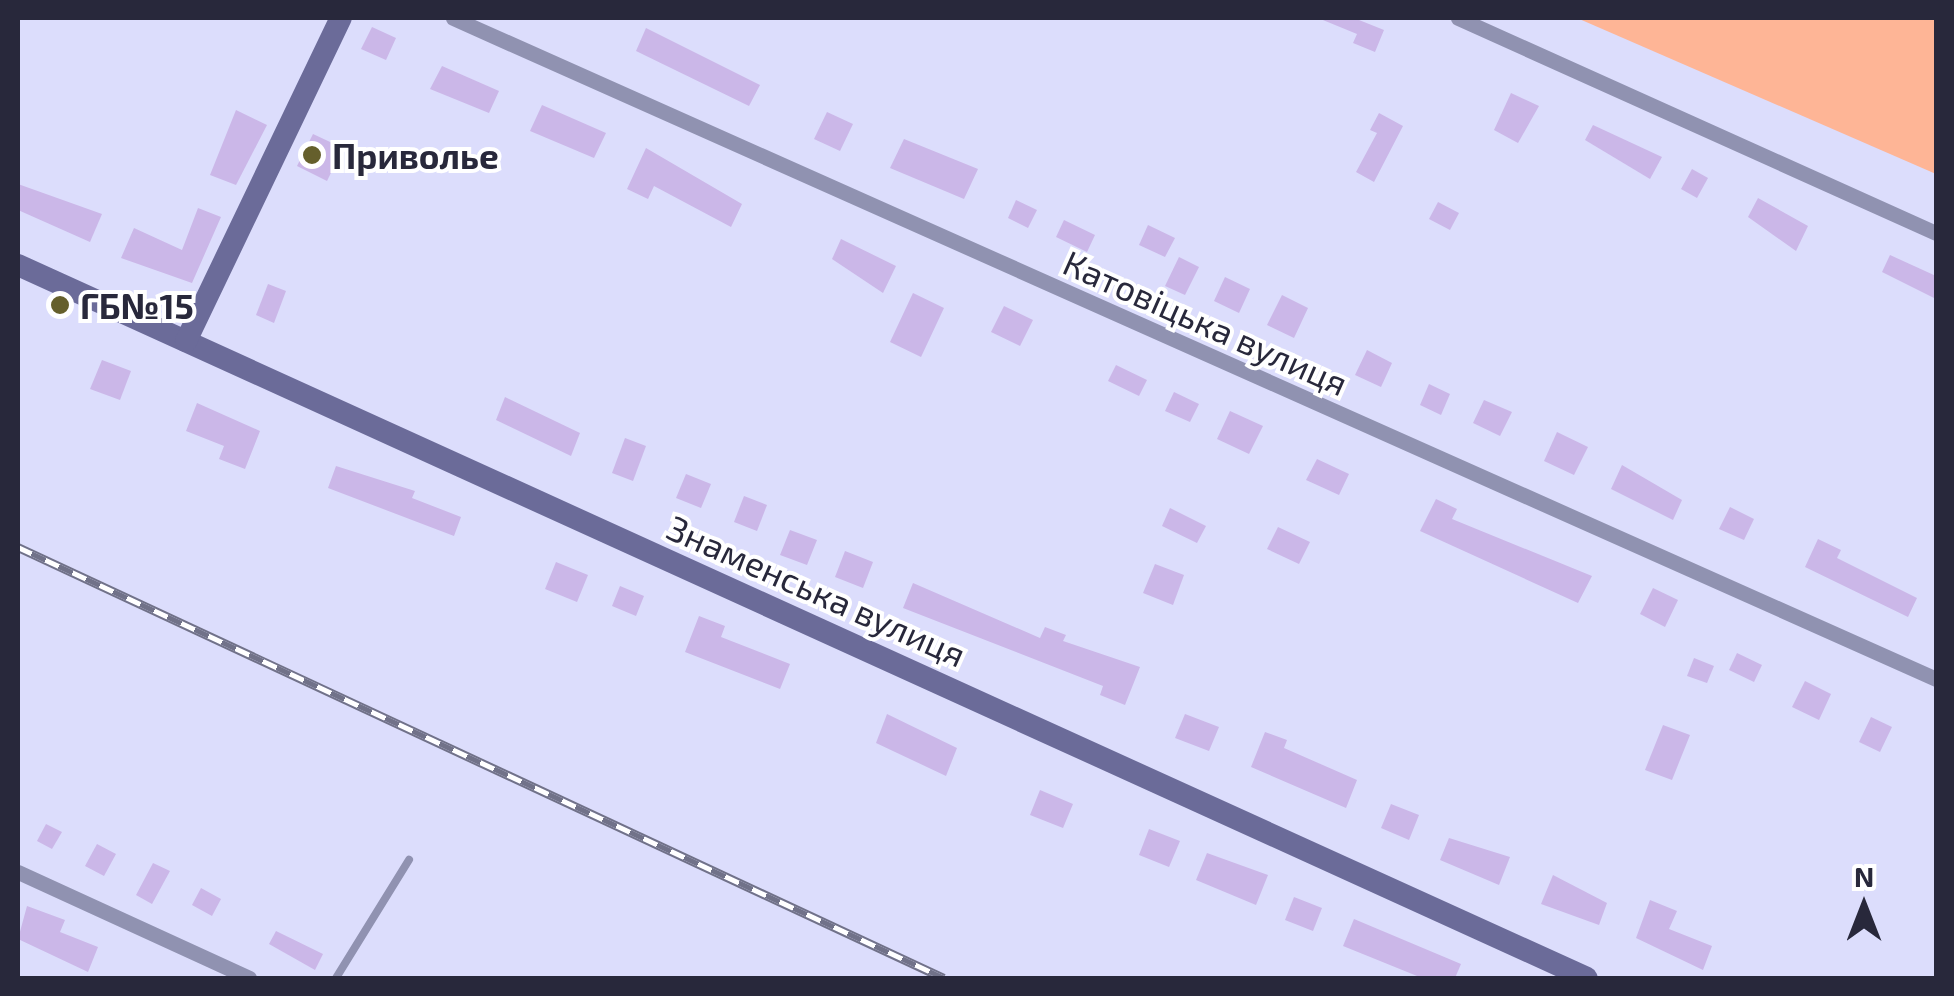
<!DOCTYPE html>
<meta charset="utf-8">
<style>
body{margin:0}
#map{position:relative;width:1954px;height:996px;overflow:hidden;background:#dcddfc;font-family:"Exo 2",sans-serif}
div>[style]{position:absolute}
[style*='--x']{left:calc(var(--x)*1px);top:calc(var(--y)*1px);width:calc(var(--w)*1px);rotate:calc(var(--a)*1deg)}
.green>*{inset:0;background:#feb596}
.building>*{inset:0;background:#cbb7e8}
.lane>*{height:8px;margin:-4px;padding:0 4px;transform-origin:4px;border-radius:4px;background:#9092b1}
.street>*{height:15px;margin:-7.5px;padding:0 7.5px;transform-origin:7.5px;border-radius:7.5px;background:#9092b1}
.secondary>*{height:22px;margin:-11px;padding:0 11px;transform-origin:11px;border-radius:11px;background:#6b6b99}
.rail>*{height:9px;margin-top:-4.5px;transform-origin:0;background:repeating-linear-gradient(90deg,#fff 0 15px,#717289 0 30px);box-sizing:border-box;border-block:2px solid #717289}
.dots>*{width:28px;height:28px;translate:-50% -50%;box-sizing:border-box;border:5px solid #fff;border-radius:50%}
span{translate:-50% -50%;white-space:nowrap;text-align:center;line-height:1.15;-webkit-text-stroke:8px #fff;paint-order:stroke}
.poi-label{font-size:35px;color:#28283b;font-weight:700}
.left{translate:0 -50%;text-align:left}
.street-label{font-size:35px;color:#28283b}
.frame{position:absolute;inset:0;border:20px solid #28283b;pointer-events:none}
.north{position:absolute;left:1814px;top:856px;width:100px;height:100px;-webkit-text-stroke:8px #fff;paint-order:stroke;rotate:0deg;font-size:28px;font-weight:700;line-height:40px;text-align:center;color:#28283b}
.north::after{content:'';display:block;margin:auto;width:35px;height:45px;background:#28283b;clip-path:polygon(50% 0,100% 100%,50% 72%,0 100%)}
</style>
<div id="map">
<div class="green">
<i style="clip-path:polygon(1577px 18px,1936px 18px,1936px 174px)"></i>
</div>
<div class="building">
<i style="clip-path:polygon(1318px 18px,1354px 18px,1384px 30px,1375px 52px,1353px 43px,1357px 34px)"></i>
<i style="clip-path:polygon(372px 27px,396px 38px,386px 60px,361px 49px)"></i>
<i style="clip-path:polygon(646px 28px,760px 85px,749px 106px,636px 51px)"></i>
<i style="clip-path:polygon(442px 66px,499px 91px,489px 113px,430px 89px)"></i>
<i style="clip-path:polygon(1511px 93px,1539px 106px,1518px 143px,1494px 130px)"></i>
<i style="clip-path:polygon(542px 105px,606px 133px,594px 158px,530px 131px)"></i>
<i style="clip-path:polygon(236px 110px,267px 125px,236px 185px,210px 175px)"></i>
<i style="clip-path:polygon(827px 112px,853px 124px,840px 151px,814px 139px)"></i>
<i style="clip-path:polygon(1379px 113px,1403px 126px,1374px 182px,1356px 172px,1377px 133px,1370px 130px)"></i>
<i style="clip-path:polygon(1593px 125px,1662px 157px,1650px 179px,1585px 140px)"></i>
<i style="clip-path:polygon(313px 134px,343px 148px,327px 181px,297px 166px)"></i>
<i style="clip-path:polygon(904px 139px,978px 169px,964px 199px,890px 168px)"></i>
<i style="clip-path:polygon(646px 148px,742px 204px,731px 227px,654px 186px,648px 199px,627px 189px)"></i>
<i style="clip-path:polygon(1692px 169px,1708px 178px,1697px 198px,1681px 189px)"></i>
<i style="clip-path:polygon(18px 184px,102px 214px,90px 242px,18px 210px)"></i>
<i style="clip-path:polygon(1758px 198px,1808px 226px,1796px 251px,1748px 217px)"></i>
<i style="clip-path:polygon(1016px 200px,1037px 210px,1028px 228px,1008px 218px)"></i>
<i style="clip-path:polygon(1438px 202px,1459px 213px,1450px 230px,1429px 219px)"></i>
<i style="clip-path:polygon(198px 208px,221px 217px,192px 283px,121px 258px,134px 228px,182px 250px)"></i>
<i style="clip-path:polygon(1064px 220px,1095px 235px,1087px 252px,1056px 237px)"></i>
<i style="clip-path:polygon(1148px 225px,1175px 238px,1165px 257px,1139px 245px)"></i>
<i style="clip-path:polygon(841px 239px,896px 266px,883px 293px,832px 259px)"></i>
<i style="clip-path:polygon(1890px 255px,1936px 276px,1936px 299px,1882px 272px)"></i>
<i style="clip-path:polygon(1179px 257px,1199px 267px,1185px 295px,1165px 286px)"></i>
<i style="clip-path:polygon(1225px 277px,1250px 289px,1239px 313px,1214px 301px)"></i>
<i style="clip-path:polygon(268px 284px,286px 291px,274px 323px,256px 315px)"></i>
<i style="clip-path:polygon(913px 293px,944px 308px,921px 357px,890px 342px)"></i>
<i style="clip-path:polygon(1282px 295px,1308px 308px,1294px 338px,1267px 325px)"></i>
<i style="clip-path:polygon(1004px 306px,1033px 320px,1020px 346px,991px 332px)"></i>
<i style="clip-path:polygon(1367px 350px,1392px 363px,1381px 387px,1355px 375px)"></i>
<i style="clip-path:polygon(102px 360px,131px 371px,120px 400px,90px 389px)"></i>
<i style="clip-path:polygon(1116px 365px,1147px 380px,1139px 396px,1108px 381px)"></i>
<i style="clip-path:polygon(1429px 384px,1450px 394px,1441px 415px,1420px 405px)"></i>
<i style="clip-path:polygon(1174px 392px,1199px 404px,1190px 422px,1165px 411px)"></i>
<i style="clip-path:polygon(505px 397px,580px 433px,571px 456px,496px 420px)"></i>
<i style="clip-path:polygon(1484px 400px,1512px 412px,1500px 436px,1473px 423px)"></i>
<i style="clip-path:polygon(197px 403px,260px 431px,245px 469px,219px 459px,224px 446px,186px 431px)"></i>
<i style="clip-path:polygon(1230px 411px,1263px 426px,1249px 454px,1217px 439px)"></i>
<i style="clip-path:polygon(1557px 432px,1588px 447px,1574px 475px,1544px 461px)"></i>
<i style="clip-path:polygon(625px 438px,646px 446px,633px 481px,612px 473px)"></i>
<i style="clip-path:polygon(1317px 459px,1349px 474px,1339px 495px,1306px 480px)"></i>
<i style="clip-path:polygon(1622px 465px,1682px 500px,1673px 520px,1611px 489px)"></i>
<i style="clip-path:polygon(336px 466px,415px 491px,412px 498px,461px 517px,454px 536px,328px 488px)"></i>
<i style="clip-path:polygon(686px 474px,711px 484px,701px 508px,676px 498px)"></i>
<i style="clip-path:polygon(744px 496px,767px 505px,757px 531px,734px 522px)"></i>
<i style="clip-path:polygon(1436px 499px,1457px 509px,1452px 519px,1592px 576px,1578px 603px,1420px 531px)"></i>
<i style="clip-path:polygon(1730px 507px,1754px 519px,1744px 540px,1719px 529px)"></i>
<i style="clip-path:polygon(1170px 508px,1206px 526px,1197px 543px,1162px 526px)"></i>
<i style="clip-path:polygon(1278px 527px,1310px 542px,1299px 564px,1267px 549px)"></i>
<i style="clip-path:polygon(790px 530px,817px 540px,807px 565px,780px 555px)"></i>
<i style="clip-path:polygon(1818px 539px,1841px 550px,1837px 558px,1917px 598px,1908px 617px,1805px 567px)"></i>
<i style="clip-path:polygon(845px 551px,873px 562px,863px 588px,835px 577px)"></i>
<i style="clip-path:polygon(556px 562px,588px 575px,577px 602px,545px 589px)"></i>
<i style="clip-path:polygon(1155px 564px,1184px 575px,1173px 605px,1143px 593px)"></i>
<i style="clip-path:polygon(913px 583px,1040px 638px,1045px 627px,1066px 635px,1063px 641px,1140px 667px,1125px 705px,1100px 695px,1103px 686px,903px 608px)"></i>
<i style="clip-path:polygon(620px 586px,644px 596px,636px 616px,612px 606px)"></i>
<i style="clip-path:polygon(1653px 588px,1678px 600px,1665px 627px,1640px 614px)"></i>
<i style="clip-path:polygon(699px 616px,725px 626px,721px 637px,790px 664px,780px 689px,685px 652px)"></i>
<i style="clip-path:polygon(1737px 653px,1762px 665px,1754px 682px,1729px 670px)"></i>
<i style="clip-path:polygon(1694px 658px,1714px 666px,1707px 683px,1687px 676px)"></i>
<i style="clip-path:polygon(1805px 681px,1831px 694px,1819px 720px,1792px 707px)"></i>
<i style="clip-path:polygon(887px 714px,957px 748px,946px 776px,876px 743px)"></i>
<i style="clip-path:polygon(1185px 714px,1219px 727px,1209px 751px,1175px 738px)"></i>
<i style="clip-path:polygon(1871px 717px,1892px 727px,1880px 752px,1859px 742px)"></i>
<i style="clip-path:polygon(1663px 725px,1690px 735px,1672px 780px,1645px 770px)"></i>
<i style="clip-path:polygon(1265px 732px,1287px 740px,1284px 748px,1357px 780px,1346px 808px,1251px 767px)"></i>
<i style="clip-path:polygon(1040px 790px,1073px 804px,1063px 828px,1030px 815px)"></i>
<i style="clip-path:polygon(1391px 804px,1419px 815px,1409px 840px,1381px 828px)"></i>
<i style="clip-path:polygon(46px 824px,62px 832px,52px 849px,37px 841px)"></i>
<i style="clip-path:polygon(1149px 829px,1180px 841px,1169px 867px,1139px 855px)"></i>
<i style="clip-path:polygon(1449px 838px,1510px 857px,1499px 885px,1440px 860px)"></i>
<i style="clip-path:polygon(97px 844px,116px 854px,104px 876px,85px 866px)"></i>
<i style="clip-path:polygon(1207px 853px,1268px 875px,1256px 905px,1196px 880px)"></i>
<i style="clip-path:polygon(153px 863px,170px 871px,152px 904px,136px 895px)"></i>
<i style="clip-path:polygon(1553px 875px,1607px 903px,1599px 925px,1541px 904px)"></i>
<i style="clip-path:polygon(201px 888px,221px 899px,212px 916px,192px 905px)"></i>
<i style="clip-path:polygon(1294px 897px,1322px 908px,1313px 931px,1285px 920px)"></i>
<i style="clip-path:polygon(1650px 900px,1677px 911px,1669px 929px,1712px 946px,1703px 970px,1636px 938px)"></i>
<i style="clip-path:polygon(27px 906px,65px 920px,60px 932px,98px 947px,88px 972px,18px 939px)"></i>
<i style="clip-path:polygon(1354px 919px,1461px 964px,1455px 978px,1422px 978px,1343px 946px)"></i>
<i style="clip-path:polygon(276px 931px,323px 954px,315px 970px,269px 944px)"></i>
</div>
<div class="lane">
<i style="--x:336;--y:978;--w:139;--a:-58.3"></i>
</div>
<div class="street">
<i style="--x:453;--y:18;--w:1624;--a:24.02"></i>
<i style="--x:1458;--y:18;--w:524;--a:24.22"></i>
<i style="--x:18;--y:872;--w:254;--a:24.6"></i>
</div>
<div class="secondary">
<i style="--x:18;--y:265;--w:1723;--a:24.44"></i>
<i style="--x:186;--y:341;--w:358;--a:-64.4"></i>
</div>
<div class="rail">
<i style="--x:18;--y:547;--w:1021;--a:24.96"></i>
</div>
<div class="dots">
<i style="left:312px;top:155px;background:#655f2c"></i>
<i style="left:60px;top:305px;background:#655f2c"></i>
</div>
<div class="poi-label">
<span class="left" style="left:332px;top:155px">Приволье</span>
<span class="left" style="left:80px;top:305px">ГБ№15</span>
</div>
<div class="street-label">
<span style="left:1206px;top:322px;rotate:24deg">Катовіцька вулиця</span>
<span style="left:817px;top:590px;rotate:24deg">Знаменська вулиця</span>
</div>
<div class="frame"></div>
<div class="north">N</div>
</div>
